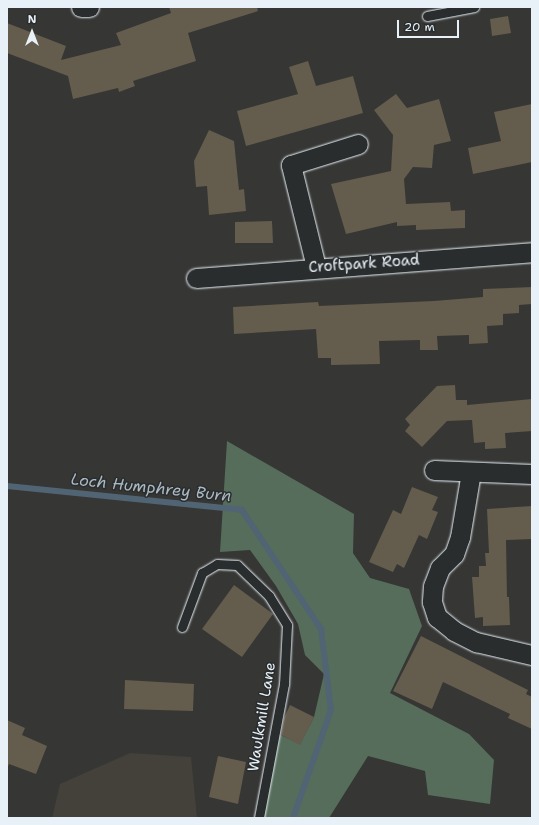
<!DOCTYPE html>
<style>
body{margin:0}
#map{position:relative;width:539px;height:825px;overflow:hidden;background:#363634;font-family:"Shantell Sans",sans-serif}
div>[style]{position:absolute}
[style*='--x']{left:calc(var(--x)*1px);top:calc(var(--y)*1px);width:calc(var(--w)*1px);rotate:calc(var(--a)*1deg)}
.built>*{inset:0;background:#44413b}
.green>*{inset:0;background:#556d5a}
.stream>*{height:6px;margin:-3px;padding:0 3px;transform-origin:3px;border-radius:3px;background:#506474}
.building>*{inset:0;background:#645c4c}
.roads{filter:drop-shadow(0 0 1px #e8f1f8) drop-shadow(0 0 1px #e8f1f8)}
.service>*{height:9px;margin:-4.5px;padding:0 4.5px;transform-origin:4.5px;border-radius:4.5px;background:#2a2d2e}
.minor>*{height:19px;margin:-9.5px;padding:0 9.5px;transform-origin:9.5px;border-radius:9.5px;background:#2a2d2e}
span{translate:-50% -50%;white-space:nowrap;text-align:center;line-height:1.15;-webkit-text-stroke:3px #2a2d2e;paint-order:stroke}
.street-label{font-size:15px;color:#e8f1f8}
.water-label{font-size:16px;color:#abb9c3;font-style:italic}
.frame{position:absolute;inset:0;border:8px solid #e8f1f8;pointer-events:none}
.north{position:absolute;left:12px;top:12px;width:40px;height:40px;-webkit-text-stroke:3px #2a2d2e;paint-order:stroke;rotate:0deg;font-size:11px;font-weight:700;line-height:16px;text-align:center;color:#e8f1f8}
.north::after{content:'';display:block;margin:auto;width:14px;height:18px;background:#e8f1f8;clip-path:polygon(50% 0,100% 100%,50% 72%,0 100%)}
.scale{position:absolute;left:397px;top:20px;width:62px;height:18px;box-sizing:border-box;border:2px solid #e8f1f8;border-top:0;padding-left:5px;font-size:12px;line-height:14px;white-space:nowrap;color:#e8f1f8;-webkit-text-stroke:3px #2a2d2e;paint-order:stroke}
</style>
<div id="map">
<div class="built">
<i style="clip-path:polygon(130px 753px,191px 757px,197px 818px,52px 818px,60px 784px)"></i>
</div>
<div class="green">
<i style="clip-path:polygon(227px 441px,354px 514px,353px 553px,370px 578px,409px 589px,422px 626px,390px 693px,469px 734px,494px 760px,490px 804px,428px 795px,425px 771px,368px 756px,329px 818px,261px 818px,276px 733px,300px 744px,314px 717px,324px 674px,305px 655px,298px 624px,276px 586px,250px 550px,220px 552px)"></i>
</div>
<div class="stream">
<i style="--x:7;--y:486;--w:236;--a:5.8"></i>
<i style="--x:242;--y:510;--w:143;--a:56.4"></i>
<i style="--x:321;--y:629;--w:82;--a:83"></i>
<i style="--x:331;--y:710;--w:114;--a:109.4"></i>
</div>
<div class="building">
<i style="clip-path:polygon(169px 7px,257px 7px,258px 11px,188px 33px,196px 61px,133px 81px,135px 86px,119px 92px,118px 88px,73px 99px,68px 76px,7px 53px,7px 23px,66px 46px,61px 60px,121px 45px,116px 33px,171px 13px)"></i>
<i style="clip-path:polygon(508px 16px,511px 33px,492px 36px,490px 19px)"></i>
<i style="clip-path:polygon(308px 61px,316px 86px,353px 76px,363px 113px,246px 146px,237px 111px,298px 94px,289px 67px)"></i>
<i style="clip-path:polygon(396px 94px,407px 108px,439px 99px,451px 141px,434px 145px,432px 168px,413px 167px,404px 179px,406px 204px,450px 202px,451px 211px,465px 210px,465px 228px,416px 230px,416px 225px,397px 226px,397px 222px,346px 234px,331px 184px,391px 171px,393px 135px,374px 110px)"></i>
<i style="clip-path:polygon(532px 104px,532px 162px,473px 174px,468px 148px,501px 141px,494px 112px)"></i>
<i style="clip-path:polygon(209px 130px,234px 141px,239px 190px,244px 189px,246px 211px,209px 215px,207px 186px,196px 187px,194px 161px)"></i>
<i style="clip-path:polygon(272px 221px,273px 243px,235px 243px,235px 222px)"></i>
<i style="clip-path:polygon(532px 287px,532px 304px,519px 305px,519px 313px,503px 314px,503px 325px,487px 326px,488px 343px,469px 344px,469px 335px,437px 336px,438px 350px,420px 350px,420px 340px,379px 341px,380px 364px,331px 365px,331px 358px,318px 358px,316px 329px,234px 334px,233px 307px,318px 302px,319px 306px,434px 301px,483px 297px,483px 289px)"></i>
<i style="clip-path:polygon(455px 385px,456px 400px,467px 400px,467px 405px,532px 399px,532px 431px,505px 433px,506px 448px,485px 449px,485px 442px,474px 443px,472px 420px,447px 421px,422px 447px,405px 431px,410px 425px,405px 419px,437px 386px)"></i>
<i style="clip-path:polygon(412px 487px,438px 497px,432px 510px,438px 512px,427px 539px,419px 535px,404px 568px,397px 564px,393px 572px,369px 562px,393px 510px,401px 514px)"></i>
<i style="clip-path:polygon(532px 506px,532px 539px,506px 540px,507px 597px,509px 597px,510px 625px,483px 626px,483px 617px,475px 618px,472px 577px,479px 577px,479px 566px,486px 566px,485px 553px,489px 553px,487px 509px)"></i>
<i style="clip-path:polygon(234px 585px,273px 614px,242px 657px,202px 629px)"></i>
<i style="clip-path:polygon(421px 636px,528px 690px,526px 694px,532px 697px,532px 729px,508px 718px,510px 714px,443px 682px,432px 709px,393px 691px)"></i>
<i style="clip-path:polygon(125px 680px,194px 684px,193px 711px,124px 709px)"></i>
<i style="clip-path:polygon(290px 705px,314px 717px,300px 745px,281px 735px,284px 718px)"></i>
<i style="clip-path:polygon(7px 720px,25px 728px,22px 735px,47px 746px,36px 774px,9px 764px,7px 769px)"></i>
<i style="clip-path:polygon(218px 756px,246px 762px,238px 804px,209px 797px)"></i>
</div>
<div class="roads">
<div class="service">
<i style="--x:427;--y:16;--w:48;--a:-10.8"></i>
<i style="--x:182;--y:627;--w:58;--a:-69.7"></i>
<i style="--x:202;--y:573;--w:17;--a:-31"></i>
<i style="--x:217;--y:564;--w:20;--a:3"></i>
<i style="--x:237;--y:565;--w:45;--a:44.1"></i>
<i style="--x:269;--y:596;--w:34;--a:58"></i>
<i style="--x:287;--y:625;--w:59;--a:92.9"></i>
<i style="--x:284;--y:684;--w:136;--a:100.6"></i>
</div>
<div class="minor">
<i style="--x:81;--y:7;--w:8;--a:0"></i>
<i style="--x:316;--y:267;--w:105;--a:-103.8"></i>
<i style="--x:291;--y:165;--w:70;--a:-17.4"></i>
<i style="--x:196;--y:278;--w:337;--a:-4.4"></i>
<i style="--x:434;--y:470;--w:98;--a:2.3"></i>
<i style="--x:471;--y:472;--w:66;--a:99.6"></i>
<i style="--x:460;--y:537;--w:18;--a:109"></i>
<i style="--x:454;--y:554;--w:20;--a:135"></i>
<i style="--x:440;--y:568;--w:19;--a:111"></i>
<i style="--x:433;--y:586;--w:16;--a:94"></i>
<i style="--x:432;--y:602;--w:16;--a:72"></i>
<i style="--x:437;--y:617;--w:22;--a:39"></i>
<i style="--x:454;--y:631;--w:25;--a:27"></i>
<i style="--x:476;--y:642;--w:57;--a:13.1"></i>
</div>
</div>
<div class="street-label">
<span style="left:364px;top:264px;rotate:-4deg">Croftpark Road</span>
<span style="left:262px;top:717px;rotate:-81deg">Waulkmill Lane</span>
</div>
<div class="water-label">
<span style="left:151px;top:488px;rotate:6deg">Loch Humphrey Burn</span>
</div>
<div class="frame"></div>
<div class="north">N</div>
<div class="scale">20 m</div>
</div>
